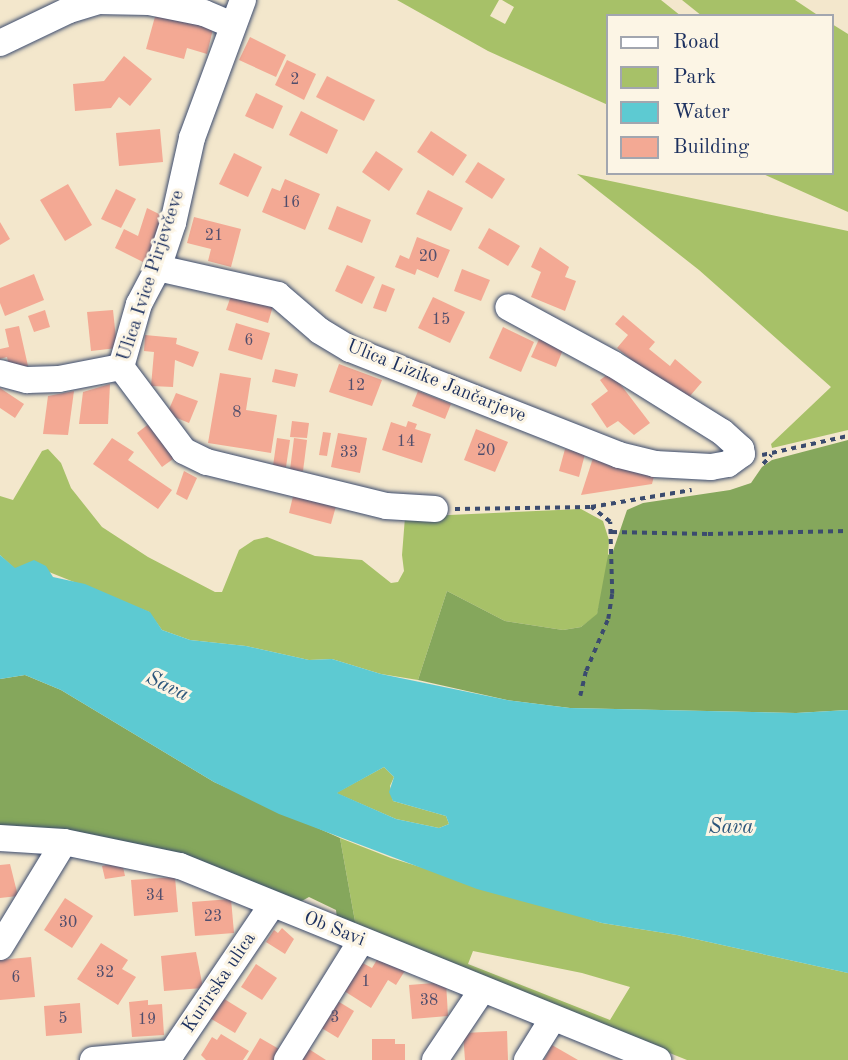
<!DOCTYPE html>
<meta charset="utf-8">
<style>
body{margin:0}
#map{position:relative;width:848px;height:1060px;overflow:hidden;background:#f3e7cc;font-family:"Old Standard TT",serif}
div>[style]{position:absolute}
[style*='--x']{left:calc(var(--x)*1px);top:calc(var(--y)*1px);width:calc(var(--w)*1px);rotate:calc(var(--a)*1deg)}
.green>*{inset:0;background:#a7c168}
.forest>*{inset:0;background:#85a75c}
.water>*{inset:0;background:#5dcad2}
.building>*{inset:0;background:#f3a994}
.path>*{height:3.5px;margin-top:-1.75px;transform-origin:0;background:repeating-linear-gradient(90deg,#3b4b6e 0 5px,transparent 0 10px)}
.roads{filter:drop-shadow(0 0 2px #3b4b6e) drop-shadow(0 0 2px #3b4b6e)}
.minor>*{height:26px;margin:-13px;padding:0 13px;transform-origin:13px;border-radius:13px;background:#fff}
span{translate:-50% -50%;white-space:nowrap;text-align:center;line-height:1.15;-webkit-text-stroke:6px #fcf5e5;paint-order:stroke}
.number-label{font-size:16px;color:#514e6c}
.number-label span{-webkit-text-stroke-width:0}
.street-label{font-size:19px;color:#1b2f5e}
.water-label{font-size:21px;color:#2c567b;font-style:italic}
.legend{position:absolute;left:606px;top:14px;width:228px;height:161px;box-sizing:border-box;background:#fcf5e5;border:2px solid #a2a6af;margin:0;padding:9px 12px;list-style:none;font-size:21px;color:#1b2f5e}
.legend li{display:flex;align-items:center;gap:14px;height:35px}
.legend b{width:35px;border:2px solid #a2a6af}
</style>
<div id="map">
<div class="green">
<i style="clip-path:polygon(397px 0,499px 0,490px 16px,505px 24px,514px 7px,502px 0,661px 0,681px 16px,608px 16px,608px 105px,488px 51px)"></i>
<i style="clip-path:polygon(682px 0,795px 0,819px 16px,702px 16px)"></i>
<i style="clip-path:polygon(832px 24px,848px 34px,848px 212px,761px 173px,832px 173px)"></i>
<i style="clip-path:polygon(577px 174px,848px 231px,848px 430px,772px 448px,771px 444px,831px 387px,699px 270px)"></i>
<i style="clip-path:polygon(48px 449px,61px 463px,71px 488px,102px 527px,148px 557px,215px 592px,222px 592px,239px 550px,254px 540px,267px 537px,315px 556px,362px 560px,391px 583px,398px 582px,404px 571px,402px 555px,405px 517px,581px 509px,603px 521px,609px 540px,607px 571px,597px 615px,581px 627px,563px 630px,505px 621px,447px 591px,418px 680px,381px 674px,332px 659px,309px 660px,246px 646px,190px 640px,162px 630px,149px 612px,29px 564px,15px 569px,0 555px,0 496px,13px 500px,42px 451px)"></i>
<i style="clip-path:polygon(384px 767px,394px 777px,390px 786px,393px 801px,446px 816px,449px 824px,439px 828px,396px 819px,336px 793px)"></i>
<i style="clip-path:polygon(evenodd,340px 838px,391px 858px,602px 923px,677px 935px,848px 973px,848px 1060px,687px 1060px,356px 927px,340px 838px,473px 951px,582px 973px,630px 987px,610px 1020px,468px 964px,473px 951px)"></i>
</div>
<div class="forest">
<i style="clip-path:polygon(848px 440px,848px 710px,796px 713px,570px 708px,507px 700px,418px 680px,447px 591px,505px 621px,563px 630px,581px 627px,597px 614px,608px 555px,613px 551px,627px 510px,643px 503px,730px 490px,751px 483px,762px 467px,772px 460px)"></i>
<i style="clip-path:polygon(25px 675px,61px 690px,214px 782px,340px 838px,356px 927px,337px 919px,336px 910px,309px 897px,300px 902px,0 829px,0 679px)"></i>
</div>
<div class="water">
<i style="clip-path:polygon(evenodd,0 555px,15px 568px,34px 560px,46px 566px,53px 577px,85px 584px,150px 612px,162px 630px,190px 640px,246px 646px,309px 660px,332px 659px,381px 674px,507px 700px,570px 708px,796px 713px,848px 710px,848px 973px,677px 935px,602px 923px,477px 889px,279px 814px,214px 782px,61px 690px,25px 675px,0 679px,0 555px,384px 767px,394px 777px,389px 792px,393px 801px,446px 816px,449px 824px,439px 828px,396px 819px,337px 793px,384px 767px)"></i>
</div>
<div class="building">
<i style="clip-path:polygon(156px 13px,213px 29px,207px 54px,187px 48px,184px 59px,146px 49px)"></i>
<i style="clip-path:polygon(250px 37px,286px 55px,276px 77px,239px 60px)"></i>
<i style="clip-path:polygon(124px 56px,152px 79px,130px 106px,119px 97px,111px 108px,75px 111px,73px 84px,104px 81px)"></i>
<i style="clip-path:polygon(287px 60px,316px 74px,304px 100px,275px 85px)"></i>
<i style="clip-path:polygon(327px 76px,375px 100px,364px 121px,316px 97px)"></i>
<i style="clip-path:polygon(256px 93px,283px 106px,273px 129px,245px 116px)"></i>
<i style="clip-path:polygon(301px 111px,338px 130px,327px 154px,289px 135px)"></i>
<i style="clip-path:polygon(160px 129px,163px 162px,119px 166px,116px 133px)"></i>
<i style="clip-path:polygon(431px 131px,467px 155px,453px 176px,417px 152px)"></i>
<i style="clip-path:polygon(376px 151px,403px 169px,389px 191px,362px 172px)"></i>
<i style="clip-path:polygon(234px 153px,262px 167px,248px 197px,219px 184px)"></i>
<i style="clip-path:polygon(478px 162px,505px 179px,492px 199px,465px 182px)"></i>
<i style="clip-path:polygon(285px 179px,320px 194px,305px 230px,262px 212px,272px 188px,280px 191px)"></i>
<i style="clip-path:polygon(68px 184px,92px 225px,65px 241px,40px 200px)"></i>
<i style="clip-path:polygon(116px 189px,136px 199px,121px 228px,101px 219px)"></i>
<i style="clip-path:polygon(428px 190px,463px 208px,451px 231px,416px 214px)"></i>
<i style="clip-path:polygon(337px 206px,371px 220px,362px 243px,328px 229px)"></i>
<i style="clip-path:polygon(147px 208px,169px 219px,147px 264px,115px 248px,124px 229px,138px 236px)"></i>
<i style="clip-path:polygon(194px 217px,241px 229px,231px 267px,208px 261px,211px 249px,187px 243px)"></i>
<i style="clip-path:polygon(0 222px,10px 239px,0 245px)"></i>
<i style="clip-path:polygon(489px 228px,520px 246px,508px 266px,478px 248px)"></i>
<i style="clip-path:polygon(417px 237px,450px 250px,438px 278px,417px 269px,415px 275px,395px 267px,400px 255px,409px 259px)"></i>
<i style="clip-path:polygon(540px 247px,569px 267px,565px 277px,576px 281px,565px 311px,531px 297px,541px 272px,531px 267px)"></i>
<i style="clip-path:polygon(347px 265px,375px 277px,362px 304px,335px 291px)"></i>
<i style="clip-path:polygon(462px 269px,490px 280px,481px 301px,454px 291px)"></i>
<i style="clip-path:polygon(34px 274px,44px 300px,5px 316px,0 303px,0 288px)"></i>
<i style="clip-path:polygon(382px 284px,395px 289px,386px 312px,373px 308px)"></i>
<i style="clip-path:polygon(232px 293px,273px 306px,268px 323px,226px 310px)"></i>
<i style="clip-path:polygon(433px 297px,465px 312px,450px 343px,418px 328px)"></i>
<i style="clip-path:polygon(45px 310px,50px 327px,34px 332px,28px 316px)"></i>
<i style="clip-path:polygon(113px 310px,117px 348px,91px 351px,87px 312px)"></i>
<i style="clip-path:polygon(623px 315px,655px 342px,649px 349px,670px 366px,675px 359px,702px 382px,684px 403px,617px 348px,628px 335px,615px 324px)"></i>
<i style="clip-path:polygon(236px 323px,270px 333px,262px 360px,228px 350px)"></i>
<i style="clip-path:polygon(19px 326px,28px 366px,10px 370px,7px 357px,0 359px,0 349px,9px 347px,5px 329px)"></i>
<i style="clip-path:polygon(503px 327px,534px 342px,521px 372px,489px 358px)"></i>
<i style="clip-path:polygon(145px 335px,177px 338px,176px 344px,199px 352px,193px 367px,175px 360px,173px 387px,151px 386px,154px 352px,144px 351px)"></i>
<i style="clip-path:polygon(540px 337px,564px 347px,556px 367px,531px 357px)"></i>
<i style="clip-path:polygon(339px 364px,382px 380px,372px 406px,329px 392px)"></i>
<i style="clip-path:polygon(275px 369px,298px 374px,295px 387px,272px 382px)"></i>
<i style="clip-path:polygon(611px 372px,650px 423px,634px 435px,618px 421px,607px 428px,591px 404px,608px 391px,600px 380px)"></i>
<i style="clip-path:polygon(220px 373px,251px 378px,246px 410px,277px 415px,271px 453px,208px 443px)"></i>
<i style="clip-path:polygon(110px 384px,108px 424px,79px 424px,83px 392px)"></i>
<i style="clip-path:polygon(0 388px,24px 404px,15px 418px,0 408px)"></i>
<i style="clip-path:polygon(74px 391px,68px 435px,43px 434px,48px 396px)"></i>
<i style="clip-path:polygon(418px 391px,451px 404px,445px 419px,412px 406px)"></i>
<i style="clip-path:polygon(176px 393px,198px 401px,189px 423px,167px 414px)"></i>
<i style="clip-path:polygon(154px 420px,180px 454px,162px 467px,137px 433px)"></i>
<i style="clip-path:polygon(292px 421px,309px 423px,307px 438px,290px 437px)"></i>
<i style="clip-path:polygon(408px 421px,417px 424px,415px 429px,431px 434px,422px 463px,382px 450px,391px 422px,406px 427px)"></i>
<i style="clip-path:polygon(476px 429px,508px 442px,495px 472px,464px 460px)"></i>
<i style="clip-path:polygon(323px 432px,331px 433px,327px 456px,319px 455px)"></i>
<i style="clip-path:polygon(338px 433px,367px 438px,360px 473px,331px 467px)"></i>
<i style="clip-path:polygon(112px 438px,134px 452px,128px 460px,172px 490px,158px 509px,93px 464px)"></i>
<i style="clip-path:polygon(277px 438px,290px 440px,286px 467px,273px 466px)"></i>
<i style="clip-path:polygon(294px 438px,307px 440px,303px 471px,290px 470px)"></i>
<i style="clip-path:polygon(565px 449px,585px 454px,579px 477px,559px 471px)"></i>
<i style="clip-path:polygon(593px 458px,655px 472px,652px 484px,581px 495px)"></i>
<i style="clip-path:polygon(184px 471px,197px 478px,187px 500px,176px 494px)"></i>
<i style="clip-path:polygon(295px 488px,338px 499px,331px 524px,289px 513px)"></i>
<i style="clip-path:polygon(122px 862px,125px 876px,105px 879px,102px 866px)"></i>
<i style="clip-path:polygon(10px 864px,18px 896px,0 898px,0 865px)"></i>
<i style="clip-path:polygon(175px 877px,178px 912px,134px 916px,131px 880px)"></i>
<i style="clip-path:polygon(65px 898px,93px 916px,72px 948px,44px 930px)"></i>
<i style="clip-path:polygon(231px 899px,234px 933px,195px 936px,192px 902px)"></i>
<i style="clip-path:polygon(282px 928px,294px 939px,285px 954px,266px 942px,274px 930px,278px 933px)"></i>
<i style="clip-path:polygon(101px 943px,128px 960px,122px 969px,136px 977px,118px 1005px,77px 979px)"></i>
<i style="clip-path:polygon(196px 952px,203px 988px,164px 991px,161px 956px)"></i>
<i style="clip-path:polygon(381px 953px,406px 969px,396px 985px,388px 980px,371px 1008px,341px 989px,359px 961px,372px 968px)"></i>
<i style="clip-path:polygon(31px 957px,35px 997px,0 1000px,0 960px)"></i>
<i style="clip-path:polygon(256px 964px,277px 978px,262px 1000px,241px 987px)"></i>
<i style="clip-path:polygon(446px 982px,448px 1016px,412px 1019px,409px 985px)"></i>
<i style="clip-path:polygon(221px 997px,247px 1013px,235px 1033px,208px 1017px)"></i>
<i style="clip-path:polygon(331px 997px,354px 1011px,338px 1038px,315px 1024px)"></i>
<i style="clip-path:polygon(148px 1000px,148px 1005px,162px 1004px,164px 1035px,132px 1037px,129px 1002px)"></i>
<i style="clip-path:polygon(80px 1003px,82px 1033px,46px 1036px,44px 1006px)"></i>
<i style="clip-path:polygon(507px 1031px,508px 1060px,465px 1060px,463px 1033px)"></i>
<i style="clip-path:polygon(221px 1034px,249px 1051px,243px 1060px,206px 1060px,201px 1055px,212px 1037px,217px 1040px)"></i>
<i style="clip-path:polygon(260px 1038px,279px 1049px,273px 1060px,247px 1060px)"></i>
<i style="clip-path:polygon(372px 1039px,395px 1039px,395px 1044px,405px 1044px,405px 1060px,372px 1060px)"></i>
<i style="clip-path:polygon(301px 1044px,326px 1060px,290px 1060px)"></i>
<i style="clip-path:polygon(552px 1045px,578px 1060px,544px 1060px)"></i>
</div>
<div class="path">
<i style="--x:762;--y:455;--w:88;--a:-12.5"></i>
<i style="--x:763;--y:464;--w:12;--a:-48"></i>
<i style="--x:455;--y:509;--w:135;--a:-0.8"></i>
<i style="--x:612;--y:532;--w:96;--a:1.2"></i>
<i style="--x:708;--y:534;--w:140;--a:-1.2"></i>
<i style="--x:580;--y:696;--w:26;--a:-77"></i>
<i style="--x:586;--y:671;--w:56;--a:-67.1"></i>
<i style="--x:608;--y:619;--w:25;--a:-81"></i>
<i style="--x:612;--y:594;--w:72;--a:-91.6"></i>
<i style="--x:610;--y:522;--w:24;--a:-142"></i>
<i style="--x:591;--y:507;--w:102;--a:-9.6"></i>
</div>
<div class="roads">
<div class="minor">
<i style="--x:243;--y:0;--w:147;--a:110.3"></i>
<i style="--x:192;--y:138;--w:87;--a:102.6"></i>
<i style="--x:173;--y:223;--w:47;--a:108.4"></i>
<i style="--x:158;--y:268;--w:41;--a:117.8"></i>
<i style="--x:139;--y:304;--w:66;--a:105.9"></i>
<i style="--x:121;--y:367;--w:105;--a:53.1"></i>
<i style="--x:184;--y:451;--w:25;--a:26"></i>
<i style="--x:207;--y:462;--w:184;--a:13.8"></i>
<i style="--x:386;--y:506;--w:49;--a:3.5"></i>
<i style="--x:0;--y:43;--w:76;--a:-25.6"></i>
<i style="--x:69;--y:10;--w:30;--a:-17"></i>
<i style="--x:98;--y:1;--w:51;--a:1.1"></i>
<i style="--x:149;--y:2;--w:56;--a:11.3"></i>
<i style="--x:204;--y:13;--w:30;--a:23"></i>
<i style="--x:158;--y:268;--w:123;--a:12.7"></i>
<i style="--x:278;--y:295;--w:55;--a:40.6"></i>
<i style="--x:320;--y:331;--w:35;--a:31"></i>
<i style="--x:350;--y:349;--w:289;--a:21.5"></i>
<i style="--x:619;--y:455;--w:37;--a:14"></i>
<i style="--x:655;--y:464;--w:56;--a:3.1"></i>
<i style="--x:711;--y:467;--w:17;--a:-10"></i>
<i style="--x:728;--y:464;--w:17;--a:-36"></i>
<i style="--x:742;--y:454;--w:5;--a:-101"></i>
<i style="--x:741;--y:449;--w:25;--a:-138"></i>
<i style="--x:722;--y:432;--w:128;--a:-148"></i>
<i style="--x:613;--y:364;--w:119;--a:-151.5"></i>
<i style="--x:0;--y:373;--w:28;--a:15"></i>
<i style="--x:27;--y:380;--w:32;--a:-2"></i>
<i style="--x:59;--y:379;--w:63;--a:-11"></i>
<i style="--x:0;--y:838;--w:64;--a:3.6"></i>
<i style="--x:64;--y:842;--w:118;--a:11.7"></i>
<i style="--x:180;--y:866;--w:516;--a:22.09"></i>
<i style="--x:0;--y:947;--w:123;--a:-58.6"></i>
<i style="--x:93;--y:1060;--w:79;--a:-5.1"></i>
<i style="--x:167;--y:1060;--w:187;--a:-55.9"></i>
<i style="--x:287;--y:1060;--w:140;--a:-58.1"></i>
<i style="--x:435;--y:1060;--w:84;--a:-56.1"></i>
<i style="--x:527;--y:1060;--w:49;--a:-58.2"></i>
</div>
</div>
<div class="number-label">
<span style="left:295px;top:80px">2</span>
<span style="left:291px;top:203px">16</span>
<span style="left:214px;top:236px">21</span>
<span style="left:428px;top:257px">20</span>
<span style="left:441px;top:320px">15</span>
<span style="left:249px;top:341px">6</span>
<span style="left:356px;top:386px">12</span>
<span style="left:237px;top:413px">8</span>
<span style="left:406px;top:442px">14</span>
<span style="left:486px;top:451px">20</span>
<span style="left:349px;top:453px">33</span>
<span style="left:155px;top:896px">34</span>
<span style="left:213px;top:917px">23</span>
<span style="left:68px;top:923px">30</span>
<span style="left:105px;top:973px">32</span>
<span style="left:16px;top:978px">6</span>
<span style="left:366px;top:982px">1</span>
<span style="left:429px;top:1001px">38</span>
<span style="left:335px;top:1018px">3</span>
<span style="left:63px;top:1019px">5</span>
<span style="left:147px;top:1020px">19</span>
</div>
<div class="street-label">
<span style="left:152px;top:276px;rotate:-72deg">Ulica Ivice Pirjevčeve</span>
<span style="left:436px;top:382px;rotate:22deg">Ulica Lizike Jančarjeve</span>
<span style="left:334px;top:930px;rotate:22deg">Ob Savi</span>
<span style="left:220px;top:983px;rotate:-56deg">Kurirska ulica</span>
</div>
<div class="water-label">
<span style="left:167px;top:687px;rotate:26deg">Sava</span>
<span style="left:731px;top:828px">Sava</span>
</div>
<ul class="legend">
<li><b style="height:9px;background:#fff"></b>Road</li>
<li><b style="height:19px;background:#a7c168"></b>Park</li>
<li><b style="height:19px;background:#5dcad2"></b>Water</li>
<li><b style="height:19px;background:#f3a994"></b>Building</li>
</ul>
</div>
